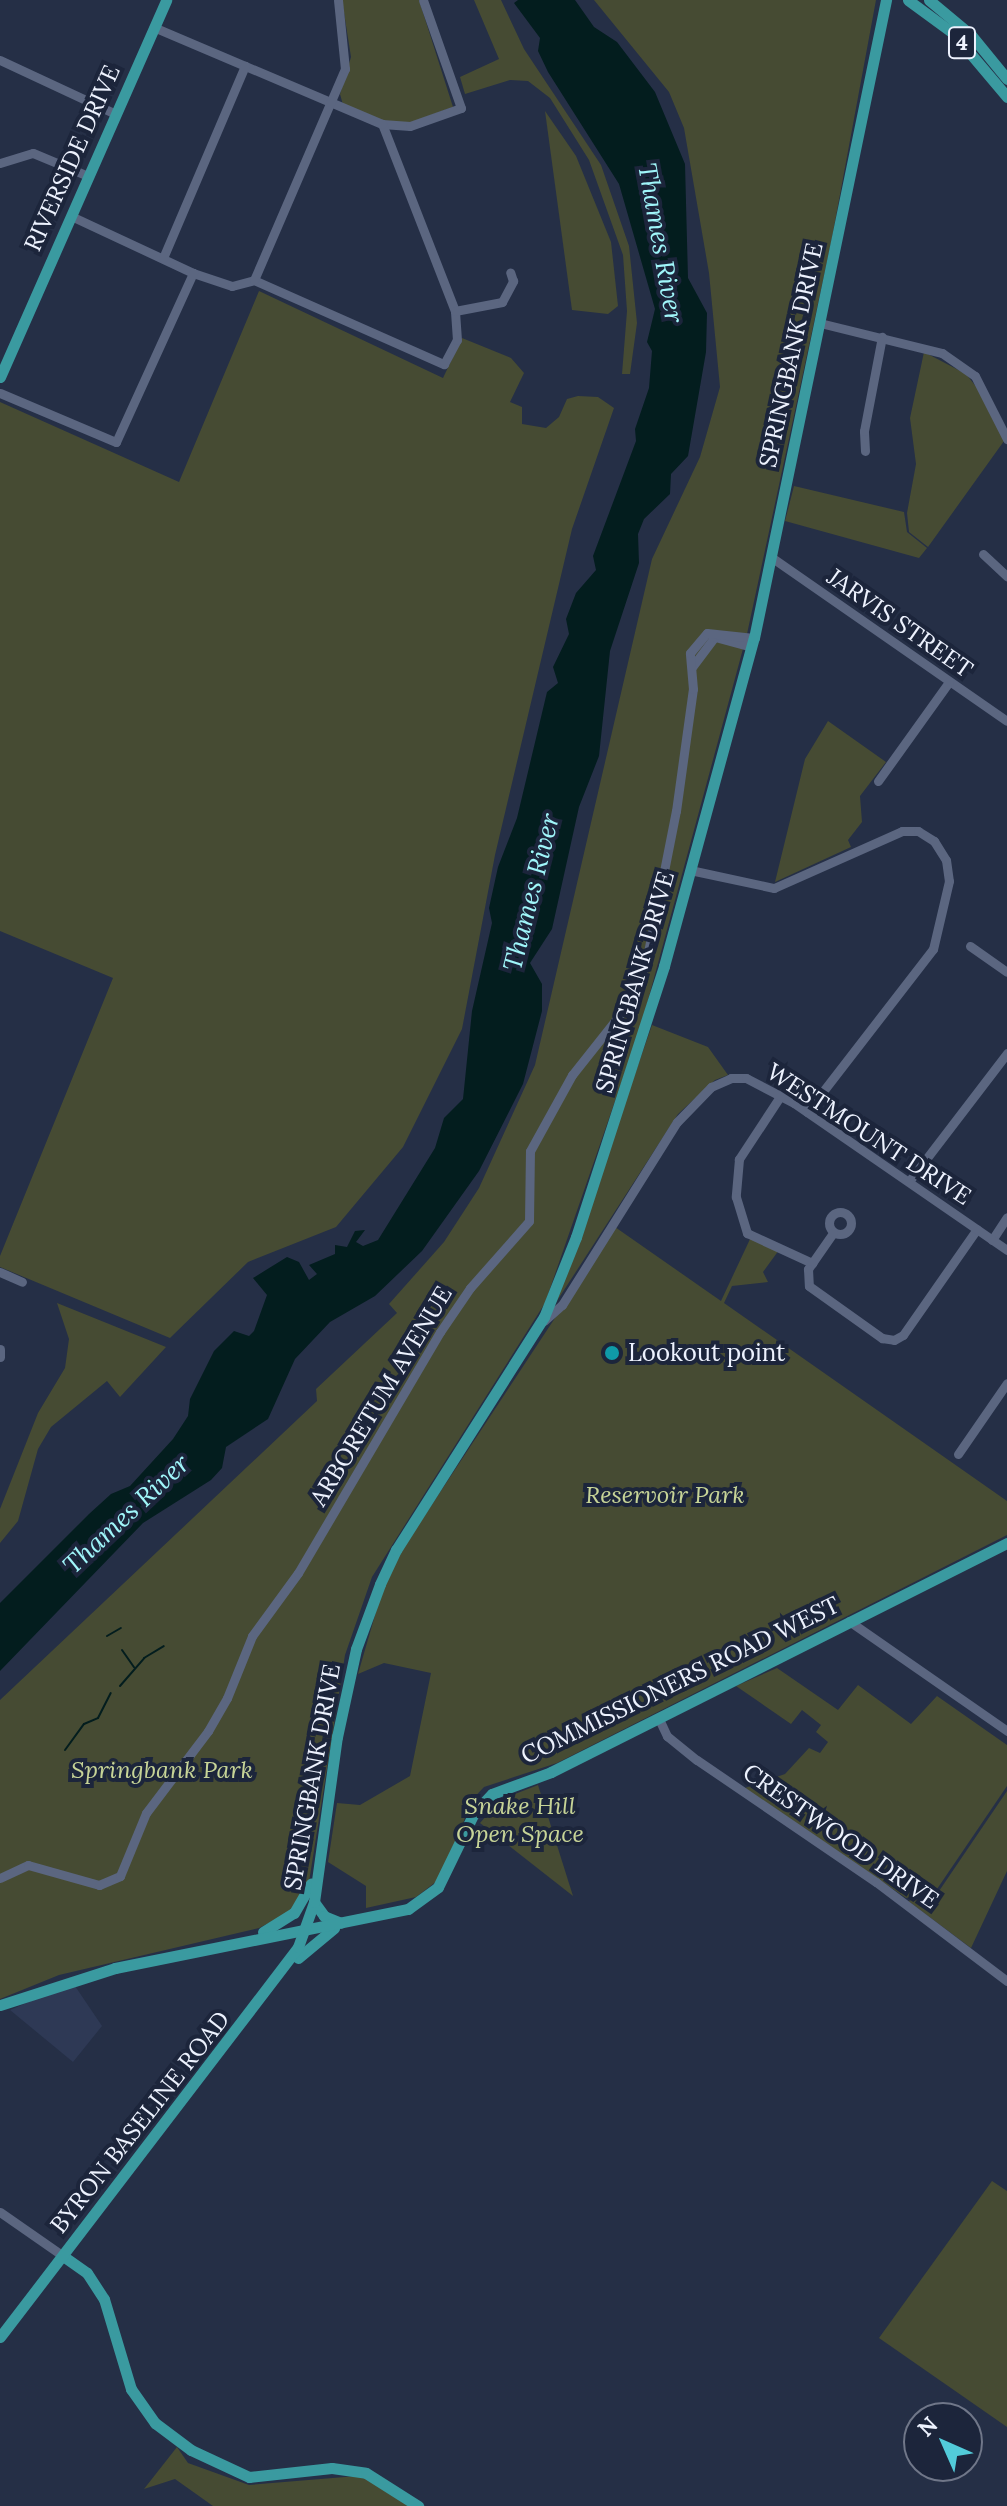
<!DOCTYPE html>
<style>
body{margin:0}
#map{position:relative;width:1007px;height:2506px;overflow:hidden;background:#252f46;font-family:Lora,serif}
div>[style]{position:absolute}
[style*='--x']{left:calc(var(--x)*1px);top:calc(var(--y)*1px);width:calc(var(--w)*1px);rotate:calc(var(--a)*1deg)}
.built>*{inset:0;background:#2e3955}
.green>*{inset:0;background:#464b33}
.water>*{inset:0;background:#031d1e}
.stream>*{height:2px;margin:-1px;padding:0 1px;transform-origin:1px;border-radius:1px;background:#031d1e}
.minor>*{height:9px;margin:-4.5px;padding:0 4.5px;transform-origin:4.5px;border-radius:4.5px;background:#5b6680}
.minor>.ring{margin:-4.5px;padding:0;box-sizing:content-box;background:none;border:9px solid #5b6680;border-radius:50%}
.major>*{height:11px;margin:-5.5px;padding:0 5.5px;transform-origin:5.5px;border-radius:5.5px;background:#3a9aa0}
.dots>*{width:22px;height:22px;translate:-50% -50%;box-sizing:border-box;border:4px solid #1c253b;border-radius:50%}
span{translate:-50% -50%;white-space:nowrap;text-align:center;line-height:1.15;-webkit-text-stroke:8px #1c253b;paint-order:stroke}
.shield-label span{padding:2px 6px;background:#1c253b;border:2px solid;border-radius:6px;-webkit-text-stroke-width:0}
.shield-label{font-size:22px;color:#edf2fe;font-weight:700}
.street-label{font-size:24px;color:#edf2fe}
.poi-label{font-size:24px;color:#edf2fe}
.left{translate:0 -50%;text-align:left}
.park-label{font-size:24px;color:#c7d497;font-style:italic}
.water-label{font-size:26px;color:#a0f6fa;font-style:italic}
.north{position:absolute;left:903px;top:2402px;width:80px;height:80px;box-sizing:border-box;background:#1c253b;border:2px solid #707789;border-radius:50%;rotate:315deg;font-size:22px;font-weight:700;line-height:32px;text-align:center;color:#edf2fe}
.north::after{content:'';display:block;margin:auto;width:28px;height:36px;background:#52cbd9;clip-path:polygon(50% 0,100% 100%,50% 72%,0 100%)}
</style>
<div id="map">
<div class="built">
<i style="clip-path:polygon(73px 1983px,102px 2026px,73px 2062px,10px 2010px)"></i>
</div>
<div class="green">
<i style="clip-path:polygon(342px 0,419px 0,453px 107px,412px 122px,387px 123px,343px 105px,340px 94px,351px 57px)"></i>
<i style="clip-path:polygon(474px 0,501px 0,524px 49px,601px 165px,629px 246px,637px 323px,630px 374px,622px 374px,627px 311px,623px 255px,589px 160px,550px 98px,528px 81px,510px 80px,465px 94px,460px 77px,499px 59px)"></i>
<i style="clip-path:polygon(594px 0,876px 0,831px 243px,747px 634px,641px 1026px,545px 1303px,372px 1577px,345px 1655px,309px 1882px,292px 1911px,259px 1928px,59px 1975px,0 1999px,0 1700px,317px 1401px,316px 1389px,397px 1313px,389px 1304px,444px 1242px,479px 1188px,535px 1065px,652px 559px,700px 457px,720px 387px,709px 273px,684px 128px,669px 92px)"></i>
<i style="clip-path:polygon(545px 111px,576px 156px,611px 242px,618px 306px,608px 314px,572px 310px)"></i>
<i style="clip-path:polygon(259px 291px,443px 378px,462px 338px,511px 358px,524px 373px,510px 402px,522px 407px,522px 424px,546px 428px,559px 417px,567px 399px,578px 396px,598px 397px,614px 408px,572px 529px,495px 855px,462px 1029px,403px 1147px,336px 1227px,248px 1262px,170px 1338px,0 1267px,0 1256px,113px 978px,0 931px,0 402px,179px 482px)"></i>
<i style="clip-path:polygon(924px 352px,966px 374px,982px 394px,1004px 441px,928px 547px,909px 532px,907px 513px,916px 464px,910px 418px)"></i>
<i style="clip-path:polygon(794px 486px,904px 512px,907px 532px,927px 548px,919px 558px,785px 521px)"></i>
<i style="clip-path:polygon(828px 721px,886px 762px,860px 796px,862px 822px,848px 840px,851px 847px,775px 882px,805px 759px)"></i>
<i style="clip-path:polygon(652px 1025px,708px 1047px,728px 1075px,715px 1080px,678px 1114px,555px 1304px)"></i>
<i style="clip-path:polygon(615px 1227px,721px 1301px,751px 1237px,779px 1250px,763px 1272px,768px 1282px,732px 1286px,724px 1303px,1007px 1501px,1007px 1535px,557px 1763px,484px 1787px,469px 1803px,453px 1859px,437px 1881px,416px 1897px,366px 1908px,366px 1886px,328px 1862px,337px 1803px,360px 1805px,410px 1776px,431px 1673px,384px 1663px,358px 1674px,380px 1598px,398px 1556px)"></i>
<i style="clip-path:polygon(57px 1303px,166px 1347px,120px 1397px,107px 1381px,51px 1427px,38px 1449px,18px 1521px,0 1543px,0 1509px,38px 1413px,65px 1368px,69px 1339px)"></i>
<i style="clip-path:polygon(777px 1668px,838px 1710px,858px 1685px,911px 1724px,937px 1696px,1007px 1745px,1007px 1786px,935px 1892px,906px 1898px,745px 1788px,785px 1774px,809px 1748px,820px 1753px,828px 1742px,816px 1732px,821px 1725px,802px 1710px,791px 1724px,736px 1686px)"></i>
<i style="clip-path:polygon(538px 1785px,573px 1896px,480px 1823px,500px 1800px)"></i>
<i style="clip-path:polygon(1007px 1791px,1007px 1871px,971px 1948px,908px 1901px,937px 1894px)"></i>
<i style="clip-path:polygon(992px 2181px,1007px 2191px,1007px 2427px,879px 2338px)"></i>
<i style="clip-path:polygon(177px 2447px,188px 2463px,249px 2485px,357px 2476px,383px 2485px,410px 2506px,213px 2506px,175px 2479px,144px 2489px)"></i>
</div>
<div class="water">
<i style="clip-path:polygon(518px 0,575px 0,594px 27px,617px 42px,655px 92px,685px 164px,688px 278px,707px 313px,706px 352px,688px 456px,671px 474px,670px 494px,644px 519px,638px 534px,639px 563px,610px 651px,599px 756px,579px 807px,552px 929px,530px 963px,542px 984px,542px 1011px,523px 1084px,479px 1171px,422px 1251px,375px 1296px,330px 1322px,295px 1359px,268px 1419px,226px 1447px,222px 1468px,211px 1480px,143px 1523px,0 1671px,0 1603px,89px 1514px,111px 1494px,130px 1486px,173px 1439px,188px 1416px,190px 1399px,214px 1351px,234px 1331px,249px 1336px,254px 1331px,267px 1295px,253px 1278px,287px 1257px,299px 1262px,309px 1280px,317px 1274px,309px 1265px,335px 1254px,335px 1245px,347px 1247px,355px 1231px,365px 1230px,356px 1242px,363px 1246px,378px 1240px,435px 1148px,444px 1118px,463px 1099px,472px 1011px,492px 923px,489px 908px,498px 867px,517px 818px,547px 692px,558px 683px,553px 667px,569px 634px,566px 619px,576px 593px,596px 570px,593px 556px,636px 441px,635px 429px,649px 388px,652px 351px,647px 342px,655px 309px,619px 184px,548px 72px,538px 51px,540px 38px,514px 3px)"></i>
</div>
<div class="stream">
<i style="--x:107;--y:1636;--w:16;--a:-30"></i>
<i style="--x:122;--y:1650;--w:21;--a:55"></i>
<i style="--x:120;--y:1686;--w:37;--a:-49"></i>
<i style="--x:144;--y:1658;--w:23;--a:-31"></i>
<i style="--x:65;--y:1750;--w:32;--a:-54"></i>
<i style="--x:84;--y:1724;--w:15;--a:-23"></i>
<i style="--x:98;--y:1718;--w:28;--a:-63"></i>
</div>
<div class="minor">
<i style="--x:0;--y:60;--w:128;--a:25"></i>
<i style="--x:382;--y:124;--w:28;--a:4"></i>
<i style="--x:410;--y:126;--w:54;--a:-19.4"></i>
<i style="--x:461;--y:108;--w:114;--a:-109.4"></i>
<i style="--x:0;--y:163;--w:34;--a:-17"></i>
<i style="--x:33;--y:153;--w:60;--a:22.7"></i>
<i style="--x:71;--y:216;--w:135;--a:25"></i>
<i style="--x:193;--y:273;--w:41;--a:18.4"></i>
<i style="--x:232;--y:286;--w:23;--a:-15"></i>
<i style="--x:254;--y:280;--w:208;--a:23.9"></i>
<i style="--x:444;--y:364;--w:27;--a:-62"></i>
<i style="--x:457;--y:340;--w:29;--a:-94"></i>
<i style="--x:455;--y:311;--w:201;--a:-111.3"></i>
<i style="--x:382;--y:124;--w:248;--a:-157"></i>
<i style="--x:163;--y:258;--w:209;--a:-66.9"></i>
<i style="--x:254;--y:280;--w:230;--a:-66.7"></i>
<i style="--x:345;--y:69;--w:69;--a:-95.8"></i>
<i style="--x:455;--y:311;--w:48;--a:-10.8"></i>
<i style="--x:502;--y:302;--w:24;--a:-62"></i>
<i style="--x:513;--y:281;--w:9;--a:-108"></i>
<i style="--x:820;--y:323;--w:126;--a:13.8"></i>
<i style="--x:942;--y:353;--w:40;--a:34.9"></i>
<i style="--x:975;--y:376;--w:71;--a:63.1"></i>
<i style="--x:0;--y:393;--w:126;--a:22.9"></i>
<i style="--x:116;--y:442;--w:186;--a:-65.5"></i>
<i style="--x:865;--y:451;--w:20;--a:-93"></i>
<i style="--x:864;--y:431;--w:96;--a:-79.2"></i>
<i style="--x:983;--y:554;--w:33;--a:43"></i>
<i style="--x:771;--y:557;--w:287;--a:34.8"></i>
<i style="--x:692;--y:667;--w:38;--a:-53"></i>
<i style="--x:715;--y:637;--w:38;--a:15"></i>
<i style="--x:878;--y:781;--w:122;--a:-54.4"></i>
<i style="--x:690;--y:870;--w:86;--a:12.1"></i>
<i style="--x:774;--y:888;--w:140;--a:-24"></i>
<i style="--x:902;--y:831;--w:16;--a:0"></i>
<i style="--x:918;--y:831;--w:19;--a:32"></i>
<i style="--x:934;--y:841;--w:22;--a:58"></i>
<i style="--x:946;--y:860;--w:21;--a:82"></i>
<i style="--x:949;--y:881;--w:70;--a:103.2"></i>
<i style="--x:933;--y:949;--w:206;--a:127.7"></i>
<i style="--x:970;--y:946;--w:45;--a:35.1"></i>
<i style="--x:781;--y:1095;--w:77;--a:123.3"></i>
<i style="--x:739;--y:1159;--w:38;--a:95"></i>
<i style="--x:736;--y:1197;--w:38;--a:73"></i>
<i style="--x:747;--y:1233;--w:72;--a:24.8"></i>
<i style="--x:910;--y:1180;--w:160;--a:-52.6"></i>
<i class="ring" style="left:829px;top:1212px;width:13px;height:13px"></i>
<i style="--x:833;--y:1233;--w:44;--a:124.8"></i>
<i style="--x:808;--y:1269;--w:17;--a:87"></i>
<i style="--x:809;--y:1286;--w:90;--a:35.5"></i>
<i style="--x:882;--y:1338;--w:12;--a:9"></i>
<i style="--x:894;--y:1340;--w:10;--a:-29"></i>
<i style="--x:903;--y:1335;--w:129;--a:-55.1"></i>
<i style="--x:992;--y:1240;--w:27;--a:-57"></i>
<i style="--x:0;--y:1272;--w:24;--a:24"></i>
<i style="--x:544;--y:1321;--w:24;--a:-42"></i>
<i style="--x:562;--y:1305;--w:216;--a:-57.9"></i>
<i style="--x:677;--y:1122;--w:49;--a:-45.8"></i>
<i style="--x:711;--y:1087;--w:22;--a:-24"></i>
<i style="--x:731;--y:1078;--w:15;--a:0"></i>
<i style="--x:746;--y:1078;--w:54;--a:27.5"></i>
<i style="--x:794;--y:1103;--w:259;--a:34.6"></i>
<i style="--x:0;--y:1349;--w:8;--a:90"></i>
<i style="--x:958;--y:1454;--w:86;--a:-55.4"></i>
<i style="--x:849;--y:1621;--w:193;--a:34.8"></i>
<i style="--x:659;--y:1719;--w:19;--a:65"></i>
<i style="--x:667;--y:1736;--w:38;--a:39"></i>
<i style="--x:697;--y:1760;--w:217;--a:34.3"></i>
<i style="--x:876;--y:1882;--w:164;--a:37.1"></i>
<i style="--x:0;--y:1878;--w:31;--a:-25"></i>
<i style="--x:28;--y:1865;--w:74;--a:15.7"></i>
<i style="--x:99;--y:1885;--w:23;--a:-23"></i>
<i style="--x:120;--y:1876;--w:68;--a:-67.6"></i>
<i style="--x:146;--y:1813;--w:103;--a:-52.9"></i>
<i style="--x:208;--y:1731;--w:38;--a:-60"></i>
<i style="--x:227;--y:1698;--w:67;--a:-68"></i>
<i style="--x:252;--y:1636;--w:78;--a:-53.9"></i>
<i style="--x:298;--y:1573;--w:280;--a:-59.5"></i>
<i style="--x:440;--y:1332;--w:53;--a:-55.7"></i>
<i style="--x:470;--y:1288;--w:89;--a:-48.6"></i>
<i style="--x:529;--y:1221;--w:70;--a:-89.2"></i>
<i style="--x:530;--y:1151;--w:87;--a:-61.1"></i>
<i style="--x:572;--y:1075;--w:98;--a:-51.6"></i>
<i style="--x:633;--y:998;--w:38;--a:-70"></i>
<i style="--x:646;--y:962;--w:154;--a:-78.8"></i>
<i style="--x:676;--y:811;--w:123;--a:-82.1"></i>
<i style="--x:693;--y:689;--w:36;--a:-95"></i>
<i style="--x:690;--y:653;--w:26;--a:-50"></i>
<i style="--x:707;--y:633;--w:47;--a:6.1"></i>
<i style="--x:0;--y:2212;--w:77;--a:34.9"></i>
</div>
<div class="major">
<i style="--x:908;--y:0;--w:56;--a:36.3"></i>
<i style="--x:953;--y:33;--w:84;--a:49.8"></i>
<i style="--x:929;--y:0;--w:55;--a:39.8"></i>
<i style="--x:971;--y:35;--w:57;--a:50.7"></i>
<i style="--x:0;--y:377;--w:412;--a:-66.2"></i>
<i style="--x:314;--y:1902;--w:17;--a:54"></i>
<i style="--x:324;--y:1916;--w:18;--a:22"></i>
<i style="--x:263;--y:1932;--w:36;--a:-32"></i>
<i style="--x:294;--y:1913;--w:34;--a:-60"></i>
<i style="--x:298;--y:1958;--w:47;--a:-39.8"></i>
<i style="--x:0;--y:2005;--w:121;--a:-17.8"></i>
<i style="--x:115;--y:1968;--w:299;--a:-11.4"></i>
<i style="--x:408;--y:1909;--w:37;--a:-36"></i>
<i style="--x:438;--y:1887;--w:82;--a:-64.1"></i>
<i style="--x:474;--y:1813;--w:26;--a:-47"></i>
<i style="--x:492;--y:1794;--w:63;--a:-20.4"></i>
<i style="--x:551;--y:1772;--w:510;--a:-26.67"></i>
<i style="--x:63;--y:2256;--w:29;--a:35"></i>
<i style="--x:87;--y:2273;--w:31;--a:57"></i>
<i style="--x:104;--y:2299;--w:94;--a:73.3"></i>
<i style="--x:131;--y:2389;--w:42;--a:54.8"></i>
<i style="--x:155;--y:2423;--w:45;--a:36.9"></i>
<i style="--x:191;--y:2450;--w:64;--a:25"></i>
<i style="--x:249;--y:2477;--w:83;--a:-6.2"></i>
<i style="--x:332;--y:2468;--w:34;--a:8"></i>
<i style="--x:366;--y:2473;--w:62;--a:32.4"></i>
<i style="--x:0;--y:2337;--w:491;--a:-52.6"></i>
<i style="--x:298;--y:1947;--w:48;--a:-70.4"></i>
<i style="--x:314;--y:1902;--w:167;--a:-82.1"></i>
<i style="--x:337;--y:1737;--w:90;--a:-77.8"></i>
<i style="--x:356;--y:1649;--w:69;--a:-69.7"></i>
<i style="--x:380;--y:1584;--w:38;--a:-65"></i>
<i style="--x:396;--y:1550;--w:276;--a:-57.6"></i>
<i style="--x:544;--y:1317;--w:86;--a:-68.2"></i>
<i style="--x:576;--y:1237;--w:285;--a:-72"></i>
<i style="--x:664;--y:966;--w:340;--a:-74.7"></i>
<i style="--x:754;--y:638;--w:652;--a:-78.31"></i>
</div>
<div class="dots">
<i style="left:612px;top:1353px;background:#0f9aa8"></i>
</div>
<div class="shield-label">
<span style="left:962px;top:43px">4</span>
</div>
<div class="street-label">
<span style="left:72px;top:158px;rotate:-66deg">RIVERSIDE DRIVE</span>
<span style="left:791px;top:355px;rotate:-78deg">SPRINGBANK DRIVE</span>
<span style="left:900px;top:623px;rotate:35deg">JARVIS STREET</span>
<span style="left:635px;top:982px;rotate:-74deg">SPRINGBANK DRIVE</span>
<span style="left:869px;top:1134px;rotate:33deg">WESTMOUNT DRIVE</span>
<span style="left:381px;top:1396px;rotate:-59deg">ARBORETUM AVENUE</span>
<span style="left:680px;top:1680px;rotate:-26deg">COMMISSIONERS ROAD WEST</span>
<span style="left:312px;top:1777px;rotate:-80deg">SPRINGBANK DRIVE</span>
<span style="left:841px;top:1836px;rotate:35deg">CRESTWOOD DRIVE</span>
<span style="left:140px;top:2122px;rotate:-52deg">BYRON BASELINE ROAD</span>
</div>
<div class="poi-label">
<span class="left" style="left:628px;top:1353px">Lookout point</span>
</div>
<div class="park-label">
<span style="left:665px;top:1495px">Reservoir Park</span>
<span style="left:162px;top:1770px">Springbank Park</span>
<span style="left:520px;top:1820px">Snake Hill<br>Open Space</span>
</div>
<div class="water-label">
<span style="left:661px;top:243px;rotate:80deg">Thames River</span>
<span style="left:531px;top:892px;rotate:-76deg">Thames River</span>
<span style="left:126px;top:1514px;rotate:-43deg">Thames River</span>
</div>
<div class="north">N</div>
</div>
